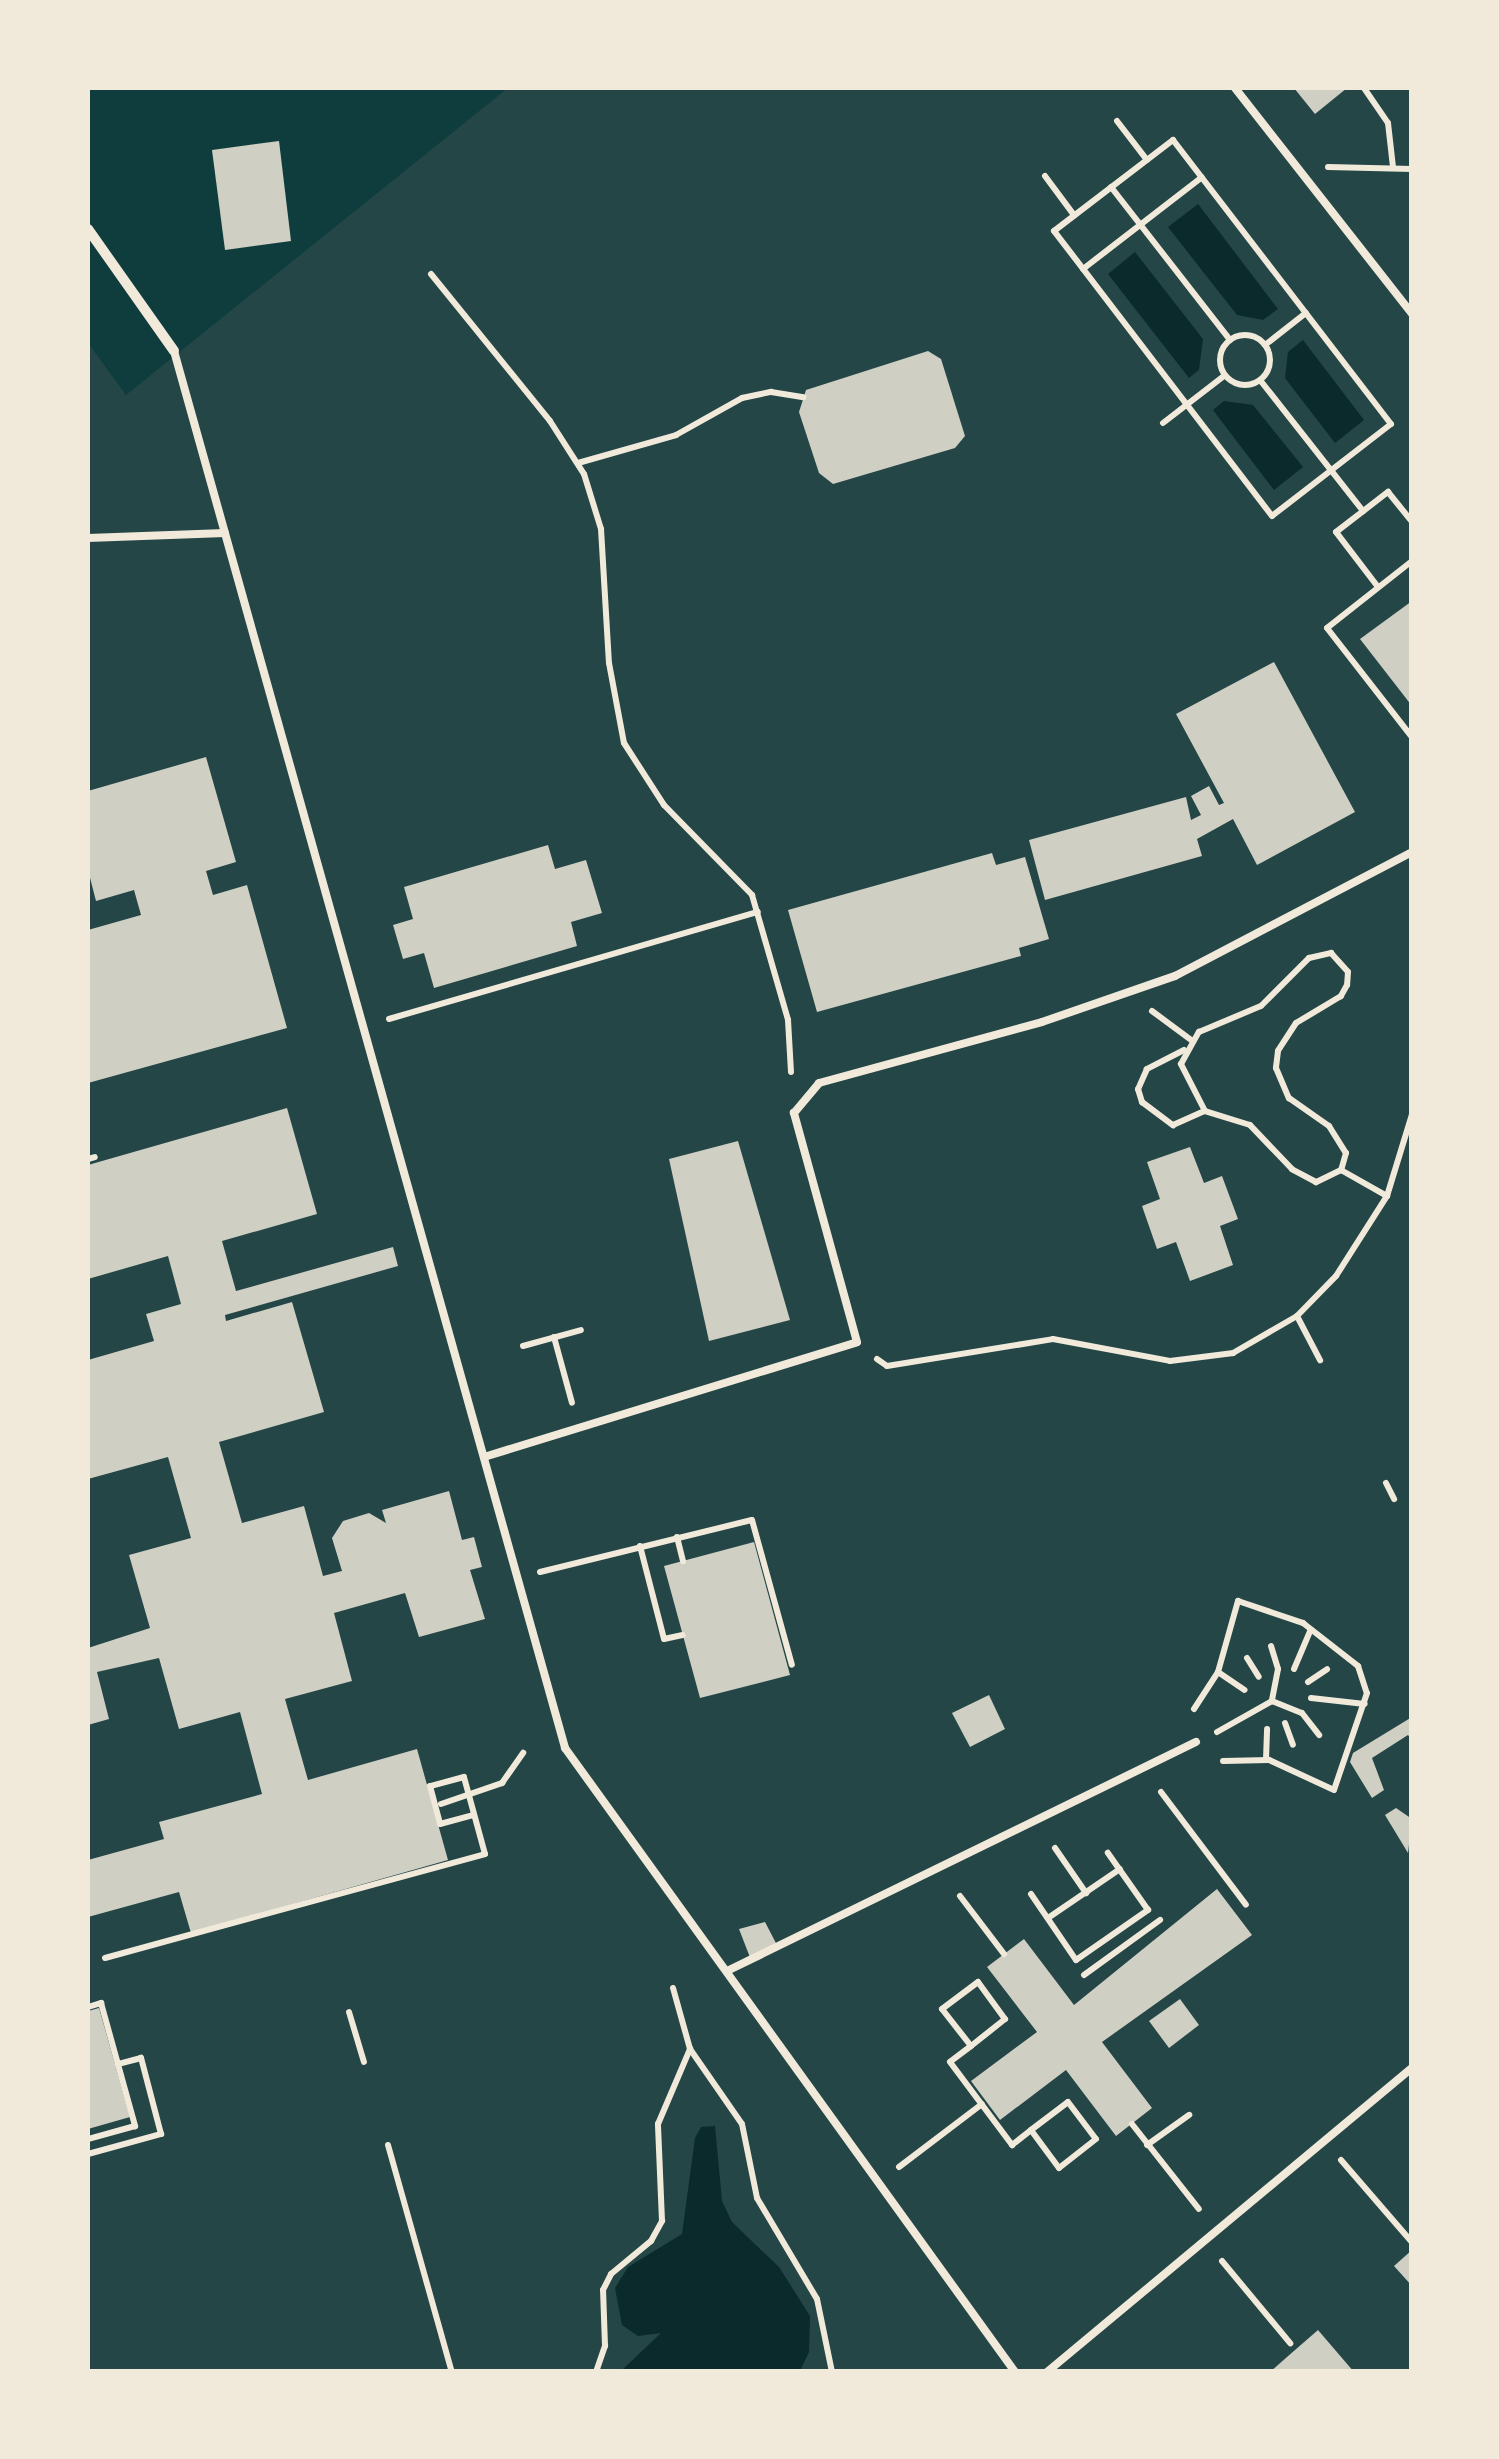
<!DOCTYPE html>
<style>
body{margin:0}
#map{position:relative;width:1499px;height:2459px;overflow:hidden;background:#0f3d3e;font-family:"Varela Round",sans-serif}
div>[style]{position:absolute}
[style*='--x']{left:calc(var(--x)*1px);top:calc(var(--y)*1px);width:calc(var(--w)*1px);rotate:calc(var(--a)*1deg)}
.green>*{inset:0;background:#244646}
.water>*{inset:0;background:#0a2a2b}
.building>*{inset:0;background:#cfcfc3}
.path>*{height:6px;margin:-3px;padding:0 3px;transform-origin:3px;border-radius:3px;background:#f1e9da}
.path>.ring{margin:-3px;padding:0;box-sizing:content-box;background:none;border:6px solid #f1e9da;border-radius:50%}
.service>*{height:8px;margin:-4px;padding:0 4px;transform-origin:4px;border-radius:4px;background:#f1e9da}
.minor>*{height:10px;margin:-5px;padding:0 5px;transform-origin:5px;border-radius:5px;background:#f1e9da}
span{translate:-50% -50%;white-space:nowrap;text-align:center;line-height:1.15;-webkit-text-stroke:8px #f1e9da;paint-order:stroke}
.frame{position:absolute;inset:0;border:90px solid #f1e9da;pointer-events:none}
</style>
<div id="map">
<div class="green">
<i style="clip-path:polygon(508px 88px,1411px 88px,1411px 2371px,88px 2371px,88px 343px,126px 395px)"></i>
</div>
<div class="water">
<i style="clip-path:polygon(1198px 204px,1278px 309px,1263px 320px,1237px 315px,1168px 227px)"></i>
<i style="clip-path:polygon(1135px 252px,1203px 339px,1199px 370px,1189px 378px,1108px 274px)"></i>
<i style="clip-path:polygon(1303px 340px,1364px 420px,1335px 443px,1285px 378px,1288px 352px)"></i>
<i style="clip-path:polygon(1224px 401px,1253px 405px,1303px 467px,1274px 490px,1213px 410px)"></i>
<i style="clip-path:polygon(715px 2126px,722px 2201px,732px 2222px,779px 2267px,810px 2316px,809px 2352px,800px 2371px,621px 2371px,661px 2333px,638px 2336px,622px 2325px,615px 2288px,628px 2267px,682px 2234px,695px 2138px,701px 2127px)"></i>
</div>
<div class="building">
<i style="clip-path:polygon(1294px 88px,1347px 88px,1315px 114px)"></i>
<i style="clip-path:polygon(279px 141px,291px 241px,225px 250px,212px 150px)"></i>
<i style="clip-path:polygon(928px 351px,941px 359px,965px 436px,955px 448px,833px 484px,819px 473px,799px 412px,806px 390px)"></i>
<i style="clip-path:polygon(1412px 601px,1412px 706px,1360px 639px)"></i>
<i style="clip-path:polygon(1274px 662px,1355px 812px,1257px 865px,1233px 819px,1197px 839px,1202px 856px,1045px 900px,1029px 840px,1186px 797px,1191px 820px,1201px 815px,1191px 796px,1209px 786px,1219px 805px,1224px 803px,1176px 714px)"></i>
<i style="clip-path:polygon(206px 757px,236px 862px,206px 871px,213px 895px,247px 885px,287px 1028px,88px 1083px,88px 930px,141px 915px,134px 890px,96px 901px,88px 870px,88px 791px)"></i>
<i style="clip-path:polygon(548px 845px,555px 869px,586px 860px,602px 913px,571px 922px,577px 946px,434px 988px,424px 953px,403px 959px,393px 925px,413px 919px,404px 887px)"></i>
<i style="clip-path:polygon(992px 853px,996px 865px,1025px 857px,1049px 939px,1019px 948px,1021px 956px,817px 1012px,788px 910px)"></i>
<i style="clip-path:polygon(287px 1108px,317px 1214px,222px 1241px,236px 1291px,393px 1247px,398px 1266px,225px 1315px,226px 1321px,292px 1302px,324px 1412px,219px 1442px,242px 1523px,304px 1506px,323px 1576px,342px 1571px,332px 1538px,343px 1521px,369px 1513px,386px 1523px,382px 1510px,449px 1491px,462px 1540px,474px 1537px,482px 1567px,470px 1570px,485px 1619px,419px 1637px,405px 1593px,334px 1613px,352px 1681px,285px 1699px,308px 1780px,417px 1749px,448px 1860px,191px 1933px,179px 1892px,88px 1917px,88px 1860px,164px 1839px,159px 1822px,262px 1794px,240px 1712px,179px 1729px,159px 1658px,97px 1672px,109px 1719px,88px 1725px,88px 1648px,150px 1628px,129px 1555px,191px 1538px,168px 1457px,88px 1479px,88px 1360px,154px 1341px,146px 1314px,181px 1304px,168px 1256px,88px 1279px,88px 1165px)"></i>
<i style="clip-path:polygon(738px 1141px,790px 1320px,709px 1341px,669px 1159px)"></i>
<i style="clip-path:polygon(1190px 1147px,1204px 1183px,1222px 1176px,1238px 1219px,1220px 1226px,1233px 1265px,1190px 1281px,1176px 1242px,1157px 1249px,1142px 1206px,1160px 1199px,1147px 1162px)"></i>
<i style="clip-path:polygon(754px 1542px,790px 1675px,700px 1698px,664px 1566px)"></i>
<i style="clip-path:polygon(989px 1695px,1005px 1729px,970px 1747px,952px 1713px)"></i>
<i style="clip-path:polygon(1412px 1717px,1412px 1740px,1408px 1735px,1372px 1758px,1384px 1790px,1372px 1798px,1350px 1762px,1353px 1753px)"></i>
<i style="clip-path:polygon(1396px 1808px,1412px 1819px,1408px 1853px,1385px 1815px)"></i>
<i style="clip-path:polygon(1217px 1889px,1252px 1935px,1102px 2042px,1152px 2108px,1116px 2136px,1066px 2070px,1000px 2120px,971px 2081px,1037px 2032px,987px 1967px,1024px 1939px,1074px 2005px)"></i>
<i style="clip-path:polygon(765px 1922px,778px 1947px,751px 1960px,739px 1929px)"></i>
<i style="clip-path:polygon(1180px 1999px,1199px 2025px,1169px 2048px,1149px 2021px)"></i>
<i style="clip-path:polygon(99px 2008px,130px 2117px,88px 2129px,88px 2011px)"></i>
<i style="clip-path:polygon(1412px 2250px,1412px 2286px,1394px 2266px)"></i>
<i style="clip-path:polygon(1318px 2330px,1354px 2372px,1270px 2372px,1287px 2357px)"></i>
</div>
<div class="path">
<i style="--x:1364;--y:88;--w:42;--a:55.6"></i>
<i style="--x:1388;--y:123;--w:44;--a:83.5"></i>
<i style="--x:1117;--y:121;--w:49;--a:52.4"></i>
<i style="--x:1173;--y:140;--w:358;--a:52.5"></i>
<i style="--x:1391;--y:424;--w:150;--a:142.3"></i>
<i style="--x:1272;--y:516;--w:359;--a:-127.4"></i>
<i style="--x:1054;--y:231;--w:150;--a:-37.4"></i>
<i style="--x:1328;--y:167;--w:84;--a:1.4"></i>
<i style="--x:1045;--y:176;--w:49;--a:53.4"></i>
<i style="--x:1111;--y:187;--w:194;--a:52.1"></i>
<i style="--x:1083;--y:269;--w:150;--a:-37.7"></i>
<i style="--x:431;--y:274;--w:189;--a:51"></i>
<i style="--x:550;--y:421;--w:63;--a:57.3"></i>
<i style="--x:584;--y:474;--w:58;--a:72.8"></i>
<i style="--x:601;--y:529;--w:134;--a:86.6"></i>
<i style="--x:609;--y:663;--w:81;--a:79.4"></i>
<i style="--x:624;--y:743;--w:74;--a:57.2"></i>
<i style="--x:664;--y:805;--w:126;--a:45.6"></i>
<i style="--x:752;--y:895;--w:130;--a:73.9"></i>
<i style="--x:788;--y:1020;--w:52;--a:86.7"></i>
<i class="ring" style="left:1220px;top:335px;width:44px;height:44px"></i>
<i style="--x:1265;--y:345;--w:52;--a:-38"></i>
<i style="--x:1260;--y:380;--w:167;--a:51.8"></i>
<i style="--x:1163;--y:423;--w:78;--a:-37.7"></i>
<i style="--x:578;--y:463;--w:102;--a:-15.9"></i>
<i style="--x:676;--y:435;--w:76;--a:-29.3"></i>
<i style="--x:742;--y:398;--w:30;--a:-12"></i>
<i style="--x:771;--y:392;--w:33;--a:9"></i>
<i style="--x:1412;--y:561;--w:108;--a:141.8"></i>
<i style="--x:1327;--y:628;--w:138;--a:52.1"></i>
<i style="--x:1378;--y:587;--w:69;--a:-127.4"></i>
<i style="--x:1336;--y:532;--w:66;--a:-37.6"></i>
<i style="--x:1388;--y:492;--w:38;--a:51"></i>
<i style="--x:1331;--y:953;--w:25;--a:48"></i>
<i style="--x:1348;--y:972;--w:13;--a:94"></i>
<i style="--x:1347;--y:985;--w:13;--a:119"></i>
<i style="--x:1341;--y:996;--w:52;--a:149"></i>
<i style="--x:1296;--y:1023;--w:33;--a:123"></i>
<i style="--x:1278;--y:1051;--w:17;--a:97"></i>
<i style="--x:1276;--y:1068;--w:33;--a:67"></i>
<i style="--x:1289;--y:1098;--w:49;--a:35"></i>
<i style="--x:1329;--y:1126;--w:32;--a:58"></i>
<i style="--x:1346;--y:1153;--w:18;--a:106"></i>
<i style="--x:1341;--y:1170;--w:28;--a:154"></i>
<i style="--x:1316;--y:1182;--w:27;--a:-152"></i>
<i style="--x:1292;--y:1169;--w:61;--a:-133.7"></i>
<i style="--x:1250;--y:1125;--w:47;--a:-162.7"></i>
<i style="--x:1205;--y:1111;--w:53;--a:-117.1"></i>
<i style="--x:1181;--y:1064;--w:37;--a:-61"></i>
<i style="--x:1199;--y:1032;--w:67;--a:-22.8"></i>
<i style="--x:1261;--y:1006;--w:68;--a:-45"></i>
<i style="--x:1309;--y:958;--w:23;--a:-13"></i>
<i style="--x:1152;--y:1011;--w:49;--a:36.6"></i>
<i style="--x:389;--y:1019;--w:384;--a:-16.2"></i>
<i style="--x:1184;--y:1050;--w:42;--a:152.8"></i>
<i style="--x:1147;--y:1069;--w:22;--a:114"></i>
<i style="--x:1138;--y:1089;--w:14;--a:73"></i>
<i style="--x:1142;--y:1102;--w:39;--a:37"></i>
<i style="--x:1173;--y:1125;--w:35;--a:-24"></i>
<i style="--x:88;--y:1159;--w:7;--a:-16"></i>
<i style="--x:1341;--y:1170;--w:53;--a:29.5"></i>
<i style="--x:1297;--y:1316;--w:50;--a:62.4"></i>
<i style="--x:554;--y:1337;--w:68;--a:74.7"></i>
<i style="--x:523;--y:1346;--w:60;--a:-15.4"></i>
<i style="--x:877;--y:1359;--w:12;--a:35"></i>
<i style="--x:887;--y:1366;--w:168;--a:-9.2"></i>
<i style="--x:1053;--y:1339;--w:119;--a:10.6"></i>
<i style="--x:1170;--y:1361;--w:64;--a:-7.2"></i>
<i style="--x:1233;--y:1353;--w:74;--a:-30"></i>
<i style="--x:1297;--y:1316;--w:56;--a:-45.7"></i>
<i style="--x:1336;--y:1276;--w:95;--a:-57.5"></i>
<i style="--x:1387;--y:1196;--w:86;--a:-73"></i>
<i style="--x:1386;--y:1483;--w:18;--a:63"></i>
<i style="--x:677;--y:1537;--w:25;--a:76"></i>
<i style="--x:640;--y:1546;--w:96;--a:75.5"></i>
<i style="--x:664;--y:1639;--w:19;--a:-12"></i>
<i style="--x:540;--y:1572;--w:218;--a:-13.8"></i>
<i style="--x:752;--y:1520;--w:150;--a:74.6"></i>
<i style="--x:1271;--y:1646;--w:24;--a:73"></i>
<i style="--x:1278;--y:1669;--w:33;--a:101"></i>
<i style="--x:1272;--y:1701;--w:32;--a:22"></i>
<i style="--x:1302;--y:1713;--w:28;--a:52"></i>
<i style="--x:1247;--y:1658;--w:22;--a:58"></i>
<i style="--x:1294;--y:1669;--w:43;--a:-67"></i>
<i style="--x:1218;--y:1672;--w:32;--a:34"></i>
<i style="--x:1308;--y:1682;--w:23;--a:-34"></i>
<i style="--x:1311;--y:1698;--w:54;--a:6.3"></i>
<i style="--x:1194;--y:1709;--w:44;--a:-57"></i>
<i style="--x:1218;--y:1672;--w:74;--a:-74.3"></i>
<i style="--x:1238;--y:1601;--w:69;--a:18.7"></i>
<i style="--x:1303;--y:1623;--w:70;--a:38"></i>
<i style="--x:1358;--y:1666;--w:28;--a:72"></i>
<i style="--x:1367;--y:1693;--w:102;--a:108.8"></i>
<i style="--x:1334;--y:1790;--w:72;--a:-155.2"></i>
<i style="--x:1269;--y:1760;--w:46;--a:178.8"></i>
<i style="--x:1285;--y:1723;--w:23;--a:70"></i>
<i style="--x:1217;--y:1732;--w:63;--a:-29.4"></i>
<i style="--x:1266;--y:1760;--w:31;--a:-88"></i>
<i style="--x:1161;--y:1792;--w:141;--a:53"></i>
<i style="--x:441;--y:1804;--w:65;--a:-19"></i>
<i style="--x:502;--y:1783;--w:37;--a:-55"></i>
<i style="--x:1055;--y:1848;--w:55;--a:55.4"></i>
<i style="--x:1031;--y:1894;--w:80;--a:55.7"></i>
<i style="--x:1076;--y:1960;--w:88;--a:-34.8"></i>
<i style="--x:1148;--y:1910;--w:70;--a:-125.1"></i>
<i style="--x:960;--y:1896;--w:73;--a:52.8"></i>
<i style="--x:1048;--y:1918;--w:87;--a:-34.2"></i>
<i style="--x:105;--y:1958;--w:394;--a:-15.3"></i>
<i style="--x:485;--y:1854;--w:80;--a:-105.3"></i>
<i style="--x:464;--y:1777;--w:35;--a:165"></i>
<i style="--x:430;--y:1786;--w:39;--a:75"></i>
<i style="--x:440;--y:1824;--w:35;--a:-15"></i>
<i style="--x:1084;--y:1975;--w:94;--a:-35.9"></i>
<i style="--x:673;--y:1988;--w:63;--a:74.4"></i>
<i style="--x:690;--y:2049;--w:91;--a:55.3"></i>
<i style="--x:742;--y:2124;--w:76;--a:78.5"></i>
<i style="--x:757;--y:2198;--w:117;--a:59.3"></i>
<i style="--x:817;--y:2299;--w:75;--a:78.4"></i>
<i style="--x:88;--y:2007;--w:14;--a:-17"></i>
<i style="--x:101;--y:2003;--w:128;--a:74.5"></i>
<i style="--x:135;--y:2126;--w:49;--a:164.5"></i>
<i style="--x:349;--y:2012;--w:52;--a:73.3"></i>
<i style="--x:971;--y:2046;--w:47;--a:-128.1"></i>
<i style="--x:942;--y:2009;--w:45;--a:-36.9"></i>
<i style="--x:978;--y:1982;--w:46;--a:53.9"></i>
<i style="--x:1005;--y:2019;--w:43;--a:141.5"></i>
<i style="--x:971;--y:2046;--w:26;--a:143"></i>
<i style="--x:950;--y:2062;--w:104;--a:53.2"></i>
<i style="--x:1012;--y:2145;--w:24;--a:-38"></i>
<i style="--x:1031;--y:2130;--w:46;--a:-37.1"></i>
<i style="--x:1068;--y:2102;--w:46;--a:52.9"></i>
<i style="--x:1096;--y:2139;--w:47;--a:141.9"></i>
<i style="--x:1059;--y:2168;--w:47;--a:-126.4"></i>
<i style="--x:1132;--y:2124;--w:108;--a:51.8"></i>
<i style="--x:388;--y:2145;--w:236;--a:74.3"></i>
<i style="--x:1147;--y:2145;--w:52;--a:-35.5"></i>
<i style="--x:88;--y:2154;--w:76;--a:-15.3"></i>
<i style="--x:161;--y:2134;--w:79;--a:-104.7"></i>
<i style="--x:141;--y:2058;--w:24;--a:165"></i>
<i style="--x:1341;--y:2160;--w:107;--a:49.2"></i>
<i style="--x:899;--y:2167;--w:104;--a:-37.2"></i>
<i style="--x:1222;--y:2261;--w:107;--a:50.3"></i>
<i style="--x:596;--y:2372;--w:28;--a:-71"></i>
<i style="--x:605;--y:2346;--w:56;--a:-92"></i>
<i style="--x:603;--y:2290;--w:18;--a:-63"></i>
<i style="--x:611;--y:2274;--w:52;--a:-39.5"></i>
<i style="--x:651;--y:2241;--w:23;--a:-61"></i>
<i style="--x:662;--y:2221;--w:97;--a:-92.4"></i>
<i style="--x:658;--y:2124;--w:82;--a:-66.9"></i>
</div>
<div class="service">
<i style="--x:1235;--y:88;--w:287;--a:51.9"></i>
<i style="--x:174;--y:351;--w:1451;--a:74.36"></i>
<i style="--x:565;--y:1748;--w:769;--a:54.2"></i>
<i style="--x:88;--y:538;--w:137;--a:-2.1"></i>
<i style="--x:484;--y:1457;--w:390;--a:-17.1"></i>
<i style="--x:857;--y:1342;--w:238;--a:-105.4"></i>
<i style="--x:794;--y:1113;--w:39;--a:-50"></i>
<i style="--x:819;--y:1083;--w:231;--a:-15.3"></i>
<i style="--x:1042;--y:1022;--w:141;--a:-19.1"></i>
<i style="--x:1175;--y:976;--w:267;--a:-27.6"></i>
<i style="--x:727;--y:1971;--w:522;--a:-26.03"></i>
<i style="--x:1047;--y:2372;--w:475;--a:-39.8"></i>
</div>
<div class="minor">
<i style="--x:88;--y:229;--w:149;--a:54.8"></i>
</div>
<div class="frame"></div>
</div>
